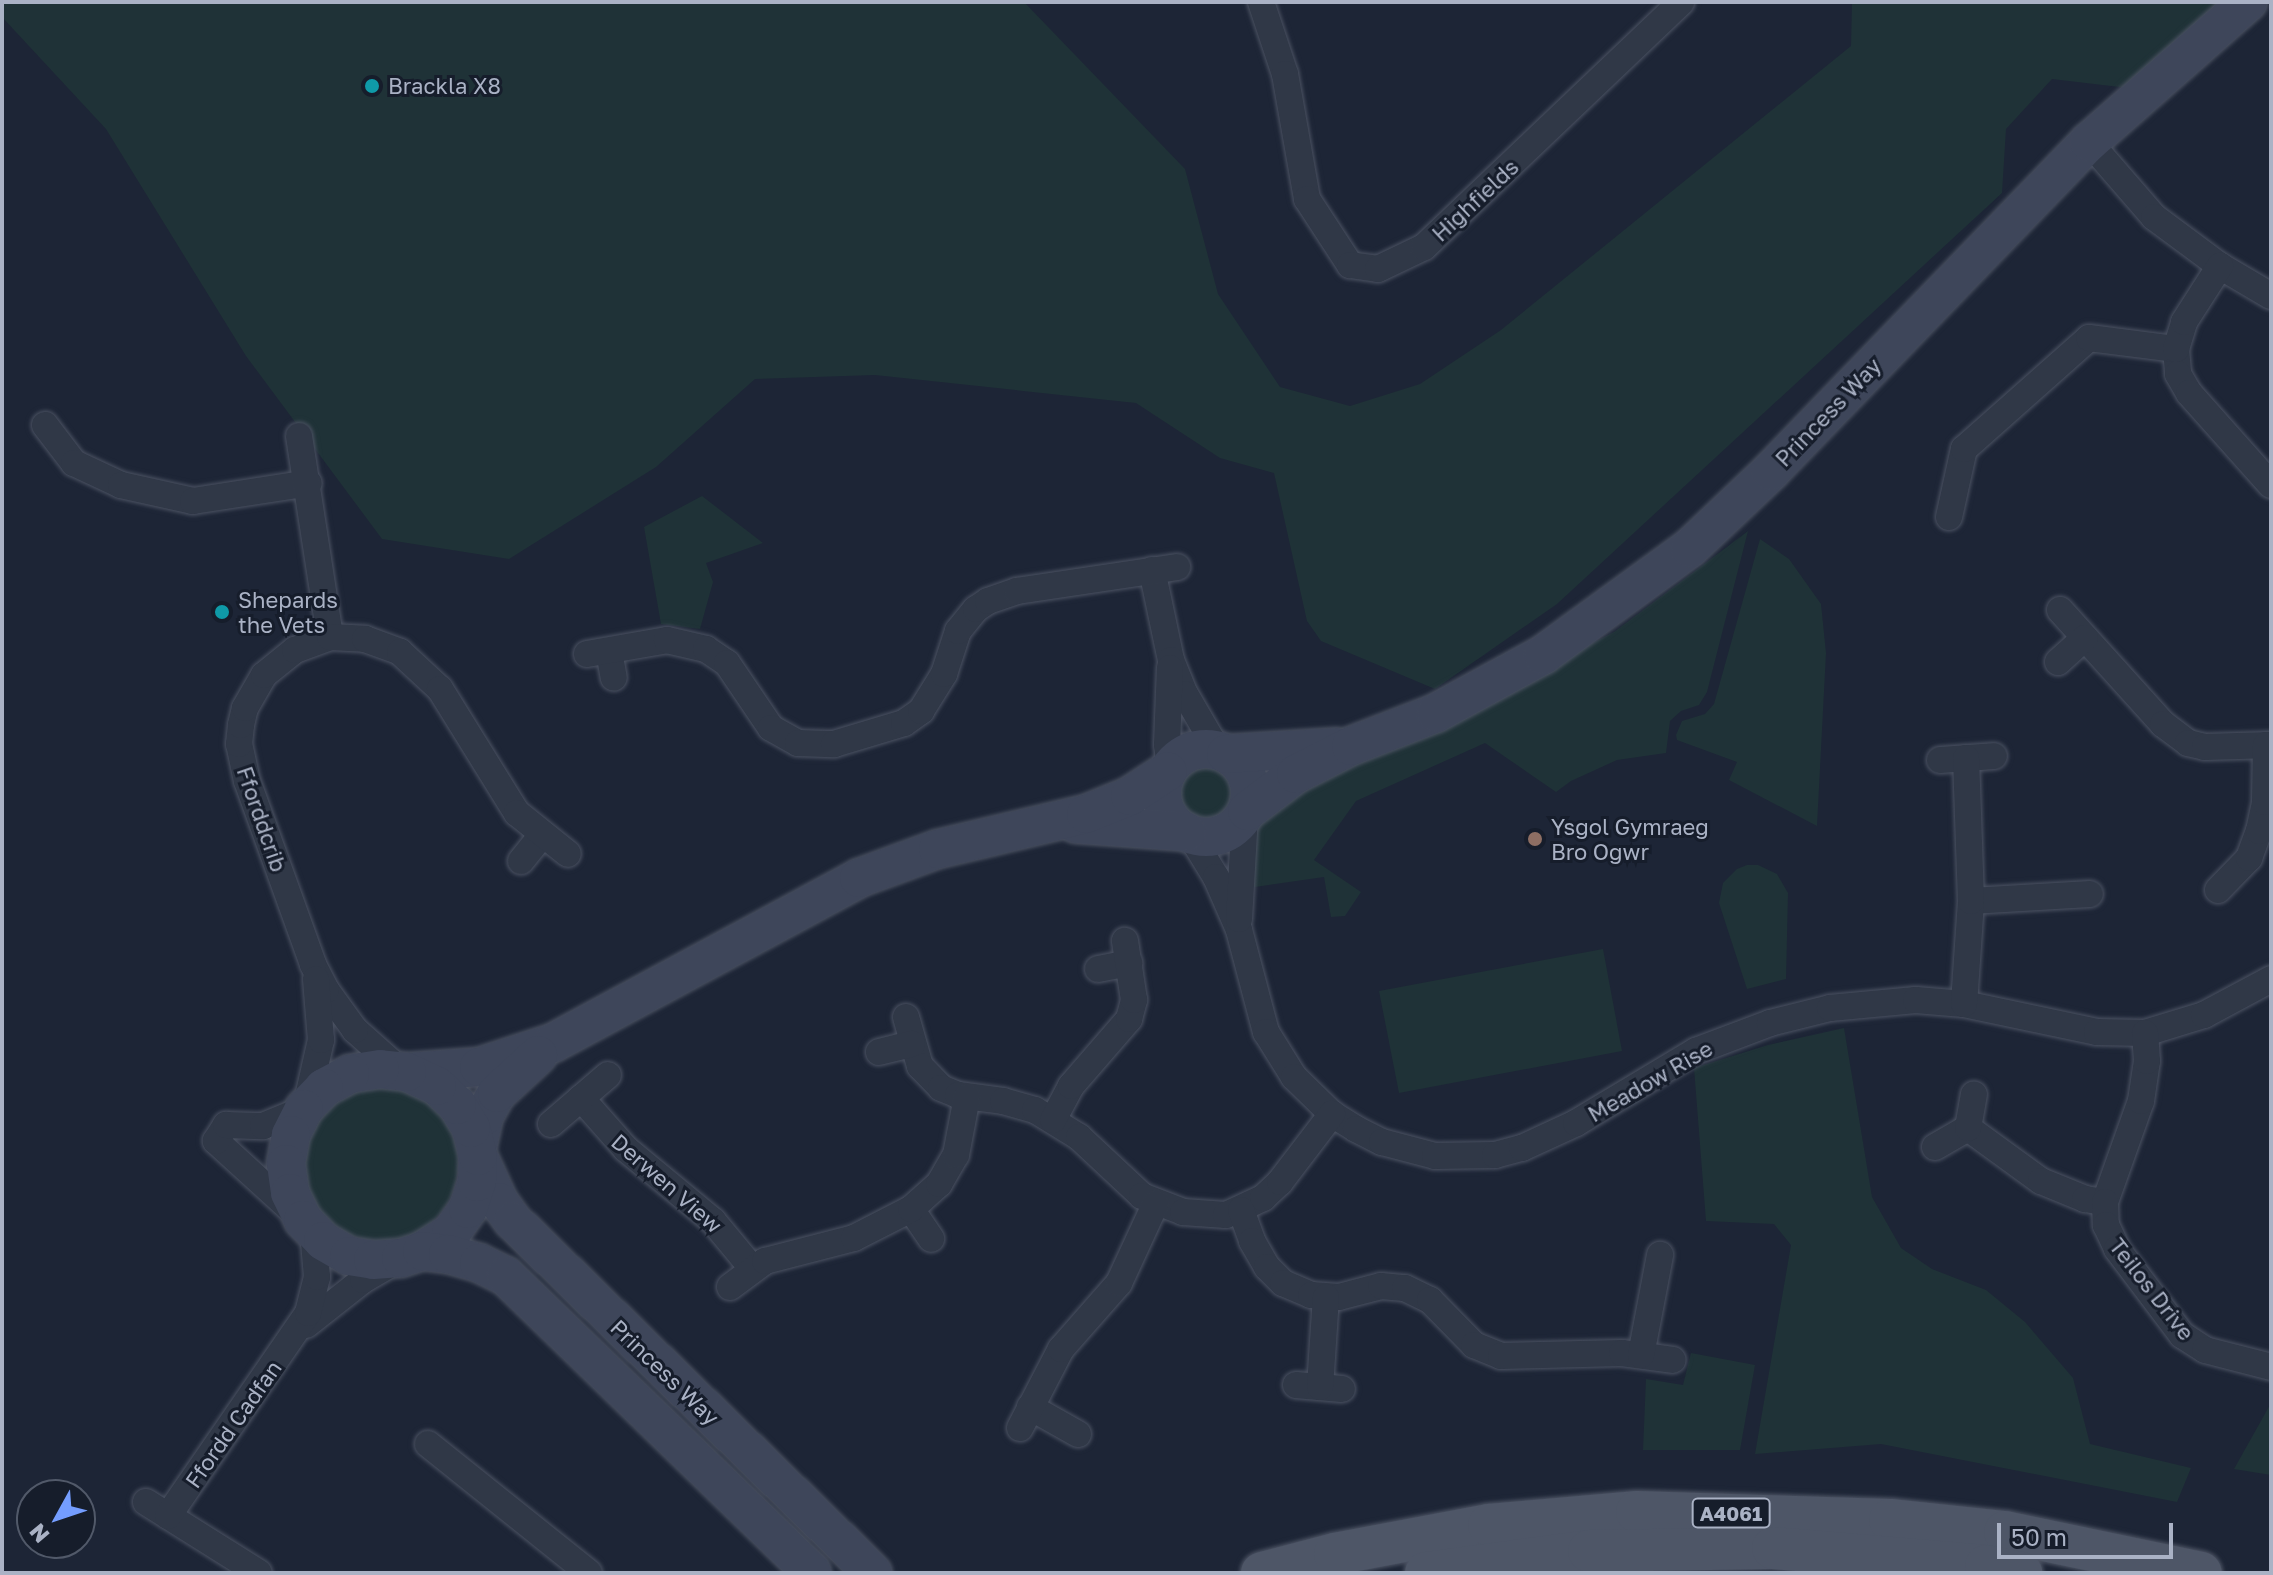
<!DOCTYPE html>
<style>
body{margin:0}
#map{position:relative;width:2273px;height:1575px;overflow:hidden;background:#1d2536;font-family:"Golos Text",sans-serif}
div>[style]{position:absolute}
[style*='--x']{left:calc(var(--x)*1px);top:calc(var(--y)*1px);width:calc(var(--w)*1px);rotate:calc(var(--a)*1deg)}
.green>*{inset:0;background:#1f3237}
.round{border-radius:50%}
.roads{filter:drop-shadow(0 0 2px #4b5262) drop-shadow(0 0 2px #4b5262)}
.street>*{height:26px;margin:-13px;padding:0 13px;transform-origin:13px;border-radius:13px;background:#303847}
.secondary>*{height:38px;margin:-19px;padding:0 19px;transform-origin:19px;border-radius:19px;background:#3e465a}
.secondary>.ring{margin:-19px;padding:0;box-sizing:content-box;background:none;border:38px solid #3e465a;border-radius:50%}
.primary>*{height:42px;margin:-21px;padding:0 21px;transform-origin:21px;border-radius:21px;background:#4e5667}
.dots>*{width:22px;height:22px;translate:-50% -50%;box-sizing:border-box;border:4px solid #161d2b;border-radius:50%}
span{translate:-50% -50%;white-space:nowrap;text-align:center;line-height:1.15;-webkit-text-stroke:6px #161d2b;paint-order:stroke}
.shield-label span{padding:2px 6px;background:#161d2b;border:2px solid;border-radius:6px;-webkit-text-stroke-width:0}
.shield-label{font-size:20px;color:#aab2c5;font-weight:700}
.poi-label{font-size:22px;color:#aab2c5}
.left{translate:0 -50%;text-align:left}
.street-label{font-size:22px;color:#aab2c5}
.frame{position:absolute;inset:0;border:4px solid #aab2c5;pointer-events:none}
.north{position:absolute;left:16px;top:1479px;width:80px;height:80px;box-sizing:border-box;background:#161d2b;border:2px solid #515969;border-radius:50%;rotate:230deg;font-size:22px;font-weight:700;line-height:32px;text-align:center;color:#aab2c5}
.north::after{content:'';display:block;margin:auto;width:28px;height:36px;background:#749dff;clip-path:polygon(50% 0,100% 100%,50% 72%,0 100%)}
.scale{position:absolute;left:1997px;top:1523px;width:176px;height:36px;box-sizing:border-box;border:4px solid #aab2c5;border-top:0;padding-left:10px;font-size:24px;line-height:28px;white-space:nowrap;color:#aab2c5;-webkit-text-stroke:6px #161d2b;paint-order:stroke}
</style>
<div id="map">
<div class="green">
<i style="clip-path:polygon(2px 2px,1024px 2px,1185px 169px,1218px 294px,1280px 387px,1350px 406px,1420px 384px,1501px 330px,1851px 46px,1852px 2px,2230px 2px,2128px 88px,2052px 79px,2006px 129px,2002px 193px,1557px 604px,1435px 689px,1321px 641px,1307px 621px,1274px 473px,1220px 458px,1136px 403px,875px 375px,755px 379px,656px 467px,509px 559px,382px 539px,246px 356px,106px 129px,2px 17px)"></i>
<i style="clip-path:polygon(702px 496px,763px 543px,706px 563px,713px 582px,700px 629px,661px 624px,644px 527px)"></i>
<i style="clip-path:polygon(1748px 531px,1707px 692px,1699px 705px,1681px 711px,1670px 721px,1666px 753px,1617px 760px,1571px 781px,1556px 792px,1485px 743px,1356px 801px,1314px 860px,1361px 892px,1345px 916px,1331px 917px,1324px 877px,1248px 888px,1255px 830px,1266px 810px,1614px 632px)"></i>
<i style="clip-path:polygon(1760px 539px,1789px 559px,1821px 604px,1826px 653px,1817px 826px,1729px 780px,1737px 762px,1677px 740px,1676px 735px,1682px 721px,1705px 714px,1714px 704px)"></i>
<i class="round" style="left:1178px;top:766px;width:54px;height:54px"></i>
<i style="clip-path:polygon(1747px 865px,1758px 865px,1777px 874px,1788px 893px,1786px 979px,1747px 989px,1719px 903px,1723px 883px,1737px 869px)"></i>
<i style="clip-path:polygon(1603px 949px,1622px 1051px,1399px 1093px,1379px 991px)"></i>
<i style="clip-path:polygon(1844px 1028px,1872px 1197px,1901px 1248px,1932px 1269px,1986px 1290px,2025px 1322px,2073px 1378px,2090px 1444px,2191px 1468px,2177px 1502px,1881px 1444px,1755px 1454px,1791px 1245px,1774px 1224px,1706px 1221px,1694px 1068px,1768px 1045px)"></i>
<i class="round" style="left:304px;top:1087px;width:154px;height:154px"></i>
<i style="clip-path:polygon(1691px 1353px,1755px 1365px,1740px 1450px,1643px 1450px,1646px 1379px,1683px 1385px)"></i>
<i style="clip-path:polygon(2271px 1403px,2271px 1475px,2234px 1469px)"></i>
</div>
<div class="roads">
<div class="street">
<i style="--x:1261;--y:2;--w:76;--a:71.6"></i>
<i style="--x:1285;--y:74;--w:127;--a:80"></i>
<i style="--x:1307;--y:199;--w:79;--a:56.9"></i>
<i style="--x:1350;--y:265;--w:28;--a:8"></i>
<i style="--x:1378;--y:269;--w:51;--a:-25.6"></i>
<i style="--x:1424;--y:247;--w:355;--a:-43.6"></i>
<i style="--x:2089;--y:142;--w:99;--a:49.1"></i>
<i style="--x:2154;--y:217;--w:82;--a:36.6"></i>
<i style="--x:2220;--y:266;--w:59;--a:30.5"></i>
<i style="--x:2176;--y:349;--w:25;--a:85"></i>
<i style="--x:2178;--y:374;--w:22;--a:60"></i>
<i style="--x:2189;--y:393;--w:123;--a:48.3"></i>
<i style="--x:45;--y:425;--w:48;--a:52.7"></i>
<i style="--x:74;--y:463;--w:52;--a:25.1"></i>
<i style="--x:121;--y:485;--w:74;--a:12.5"></i>
<i style="--x:193;--y:501;--w:117;--a:-8.8"></i>
<i style="--x:299;--y:436;--w:203;--a:81.2"></i>
<i style="--x:1949;--y:517;--w:70;--a:-77.6"></i>
<i style="--x:1964;--y:449;--w:167;--a:-41.6"></i>
<i style="--x:2089;--y:338;--w:88;--a:7.2"></i>
<i style="--x:2176;--y:349;--w:28;--a:-73"></i>
<i style="--x:2184;--y:322;--w:67;--a:-57.3"></i>
<i style="--x:1152;--y:570;--w:92;--a:78.1"></i>
<i style="--x:1171;--y:660;--w:37;--a:68"></i>
<i style="--x:1185;--y:694;--w:66;--a:59.9"></i>
<i style="--x:2060;--y:610;--w:154;--a:47.9"></i>
<i style="--x:2163;--y:724;--w:31;--a:37"></i>
<i style="--x:2188;--y:743;--w:17;--a:13"></i>
<i style="--x:2205;--y:747;--w:66;--a:-1.7"></i>
<i style="--x:609;--y:651;--w:27;--a:80"></i>
<i style="--x:587;--y:654;--w:81;--a:-9.9"></i>
<i style="--x:667;--y:640;--w:40;--a:13"></i>
<i style="--x:706;--y:649;--w:25;--a:34"></i>
<i style="--x:727;--y:663;--w:78;--a:55.9"></i>
<i style="--x:771;--y:728;--w:31;--a:29"></i>
<i style="--x:798;--y:743;--w:36;--a:2"></i>
<i style="--x:834;--y:744;--w:73;--a:-16.7"></i>
<i style="--x:904;--y:723;--w:21;--a:-35"></i>
<i style="--x:921;--y:711;--w:44;--a:-58.1"></i>
<i style="--x:944;--y:674;--w:45;--a:-72"></i>
<i style="--x:958;--y:631;--w:28;--a:-51"></i>
<i style="--x:976;--y:609;--w:14;--a:-34"></i>
<i style="--x:988;--y:601;--w:31;--a:-19"></i>
<i style="--x:1017;--y:591;--w:162;--a:-8.5"></i>
<i style="--x:2058;--y:662;--w:36;--a:-42"></i>
<i style="--x:1940;--y:760;--w:54;--a:-4.2"></i>
<i style="--x:1170;--y:768;--w:23;--a:-97"></i>
<i style="--x:1167;--y:745;--w:77;--a:-87.8"></i>
<i style="--x:1189;--y:833;--w:52;--a:58.5"></i>
<i style="--x:1216;--y:877;--w:58;--a:66.5"></i>
<i style="--x:1239;--y:930;--w:106;--a:75.2"></i>
<i style="--x:1266;--y:1032;--w:53;--a:58.1"></i>
<i style="--x:1294;--y:1077;--w:53;--a:44.2"></i>
<i style="--x:1332;--y:1114;--w:28;--a:32"></i>
<i style="--x:1356;--y:1129;--w:29;--a:27"></i>
<i style="--x:1382;--y:1142;--w:55;--a:14.8"></i>
<i style="--x:1435;--y:1156;--w:60;--a:-1"></i>
<i style="--x:1495;--y:1155;--w:28;--a:-15"></i>
<i style="--x:1522;--y:1148;--w:60;--a:-24.8"></i>
<i style="--x:1576;--y:1123;--w:140;--a:-31"></i>
<i style="--x:1696;--y:1051;--w:79;--a:-20.7"></i>
<i style="--x:1770;--y:1023;--w:62;--a:-14"></i>
<i style="--x:1830;--y:1008;--w:86;--a:-5.3"></i>
<i style="--x:1916;--y:1000;--w:48;--a:4.8"></i>
<i style="--x:1964;--y:1004;--w:136;--a:11.9"></i>
<i style="--x:2097;--y:1032;--w:48;--a:1.2"></i>
<i style="--x:2145;--y:1033;--w:62;--a:-17"></i>
<i style="--x:2204;--y:1015;--w:76;--a:-28.2"></i>
<i style="--x:521;--y:861;--w:33;--a:-51"></i>
<i style="--x:2218;--y:890;--w:45;--a:-45.9"></i>
<i style="--x:2249;--y:858;--w:29;--a:-70"></i>
<i style="--x:2259;--y:831;--w:30;--a:-78"></i>
<i style="--x:2265;--y:802;--w:57;--a:-89"></i>
<i style="--x:1971;--y:901;--w:119;--a:-3.4"></i>
<i style="--x:1239;--y:919;--w:104;--a:-86.7"></i>
<i style="--x:1098;--y:969;--w:32;--a:-11"></i>
<i style="--x:1964;--y:1004;--w:103;--a:-86.1"></i>
<i style="--x:1971;--y:901;--w:143;--a:-92"></i>
<i style="--x:906;--y:1017;--w:51;--a:74.1"></i>
<i style="--x:920;--y:1066;--w:30;--a:46"></i>
<i style="--x:941;--y:1088;--w:18;--a:22"></i>
<i style="--x:958;--y:1095;--w:45;--a:7.6"></i>
<i style="--x:1003;--y:1101;--w:33;--a:16"></i>
<i style="--x:1035;--y:1110;--w:52;--a:31.5"></i>
<i style="--x:1079;--y:1137;--w:86;--a:43.1"></i>
<i style="--x:1142;--y:1196;--w:44;--a:21.3"></i>
<i style="--x:1183;--y:1212;--w:43;--a:4"></i>
<i style="--x:1226;--y:1215;--w:41;--a:-24.7"></i>
<i style="--x:1263;--y:1198;--w:23;--a:-43"></i>
<i style="--x:1280;--y:1182;--w:86;--a:-52.6"></i>
<i style="--x:879;--y:1052;--w:34;--a:-14"></i>
<i style="--x:401;--y:1071;--w:62;--a:-138.3"></i>
<i style="--x:355;--y:1030;--w:49;--a:-125.9"></i>
<i style="--x:326;--y:990;--w:29;--a:-117"></i>
<i style="--x:313;--y:964;--w:195;--a:-109.8"></i>
<i style="--x:247;--y:781;--w:38;--a:-102"></i>
<i style="--x:239;--y:744;--w:19;--a:-84"></i>
<i style="--x:241;--y:725;--w:17;--a:-77"></i>
<i style="--x:245;--y:708;--w:38;--a:-60"></i>
<i style="--x:264;--y:675;--w:40;--a:-39"></i>
<i style="--x:295;--y:650;--w:37;--a:-20"></i>
<i style="--x:330;--y:637;--w:35;--a:3"></i>
<i style="--x:365;--y:639;--w:37;--a:20"></i>
<i style="--x:400;--y:652;--w:54;--a:42.8"></i>
<i style="--x:440;--y:689;--w:146;--a:58.2"></i>
<i style="--x:517;--y:813;--w:65;--a:38.8"></i>
<i style="--x:581;--y:1098;--w:68;--a:48.6"></i>
<i style="--x:626;--y:1149;--w:113;--a:39.6"></i>
<i style="--x:713;--y:1221;--w:61;--a:50.3"></i>
<i style="--x:306;--y:1106;--w:68;--a:-77.2"></i>
<i style="--x:321;--y:1040;--w:61;--a:-94.7"></i>
<i style="--x:1053;--y:1120;--w:38;--a:-62"></i>
<i style="--x:1071;--y:1086;--w:89;--a:-49.1"></i>
<i style="--x:1129;--y:1019;--w:20;--a:-75"></i>
<i style="--x:1134;--y:1000;--w:60;--a:-98.7"></i>
<i style="--x:551;--y:1124;--w:75;--a:-40.7"></i>
<i style="--x:1968;--y:1128;--w:90;--a:36"></i>
<i style="--x:2041;--y:1181;--w:48;--a:22.2"></i>
<i style="--x:2085;--y:1199;--w:20;--a:9"></i>
<i style="--x:2105;--y:1202;--w:107;--a:-70.4"></i>
<i style="--x:2141;--y:1101;--w:40;--a:-81.5"></i>
<i style="--x:2147;--y:1061;--w:28;--a:-94"></i>
<i style="--x:1935;--y:1147;--w:38;--a:-30"></i>
<i style="--x:1968;--y:1128;--w:34;--a:-80"></i>
<i style="--x:2105;--y:1202;--w:23;--a:88"></i>
<i style="--x:2106;--y:1225;--w:26;--a:65"></i>
<i style="--x:2117;--y:1249;--w:108;--a:52.9"></i>
<i style="--x:2182;--y:1335;--w:27;--a:33"></i>
<i style="--x:2205;--y:1350;--w:68;--a:14.4"></i>
<i style="--x:911;--y:1209;--w:36;--a:56"></i>
<i style="--x:1241;--y:1210;--w:33;--a:70"></i>
<i style="--x:1252;--y:1241;--w:30;--a:60"></i>
<i style="--x:1267;--y:1267;--w:23;--a:45"></i>
<i style="--x:1283;--y:1283;--w:30;--a:23"></i>
<i style="--x:1311;--y:1295;--w:28;--a:4"></i>
<i style="--x:1339;--y:1297;--w:43;--a:-14.7"></i>
<i style="--x:1381;--y:1286;--w:24;--a:5"></i>
<i style="--x:1405;--y:1288;--w:28;--a:26"></i>
<i style="--x:1430;--y:1300;--w:63;--a:45.6"></i>
<i style="--x:1474;--y:1345;--w:29;--a:22"></i>
<i style="--x:1501;--y:1356;--w:121;--a:-1.4"></i>
<i style="--x:1622;--y:1353;--w:51;--a:7.8"></i>
<i style="--x:297;--y:1215;--w:110;--a:-137.6"></i>
<i style="--x:216;--y:1141;--w:19;--a:-58"></i>
<i style="--x:226;--y:1125;--w:37;--a:2"></i>
<i style="--x:263;--y:1126;--w:44;--a:-22.5"></i>
<i style="--x:730;--y:1287;--w:44;--a:-36.6"></i>
<i style="--x:765;--y:1261;--w:92;--a:-14.5"></i>
<i style="--x:854;--y:1238;--w:64;--a:-27"></i>
<i style="--x:911;--y:1209;--w:38;--a:-42"></i>
<i style="--x:939;--y:1184;--w:34;--a:-60"></i>
<i style="--x:956;--y:1155;--w:59;--a:-79.3"></i>
<i style="--x:306;--y:1325;--w:73;--a:-38.3"></i>
<i style="--x:363;--y:1280;--w:36;--a:-30"></i>
<i style="--x:1641;--y:1355;--w:102;--a:-79.2"></i>
<i style="--x:1296;--y:1385;--w:46;--a:5"></i>
<i style="--x:1320;--y:1387;--w:90;--a:-86.2"></i>
<i style="--x:1030;--y:1407;--w:55;--a:29.4"></i>
<i style="--x:1020;--y:1428;--w:89;--a:-62.6"></i>
<i style="--x:1061;--y:1349;--w:88;--a:-48.7"></i>
<i style="--x:1119;--y:1283;--w:88;--a:-65.2"></i>
<i style="--x:428;--y:1444;--w:206;--a:38.7"></i>
<i style="--x:146;--y:1502;--w:133;--a:32.1"></i>
<i style="--x:168;--y:1516;--w:247;--a:-55.4"></i>
<i style="--x:308;--y:1313;--w:37;--a:-76"></i>
<i style="--x:317;--y:1277;--w:47;--a:-94.9"></i>
</div>
<div class="secondary">
<i class="ring" style="left:1162px;top:749px;width:50px;height:50px"></i>
<i style="--x:1226;--y:754;--w:110;--a:-3.6"></i>
<i style="--x:1247;--y:811;--w:61;--a:-37.1"></i>
<i style="--x:1296;--y:774;--w:62;--a:-27"></i>
<i style="--x:1351;--y:746;--w:91;--a:-21.2"></i>
<i style="--x:1436;--y:713;--w:122;--a:-28.5"></i>
<i style="--x:1543;--y:655;--w:182;--a:-36.1"></i>
<i style="--x:1690;--y:548;--w:112;--a:-43.5"></i>
<i style="--x:1771;--y:471;--w:458;--a:-46"></i>
<i style="--x:2089;--y:142;--w:212;--a:-41.4"></i>
<i style="--x:1076;--y:824;--w:111;--a:4.1"></i>
<i style="--x:409;--y:1072;--w:70;--a:-4.1"></i>
<i style="--x:479;--y:1067;--w:78;--a:-18"></i>
<i style="--x:553;--y:1043;--w:348;--a:-28.3"></i>
<i style="--x:859;--y:878;--w:84;--a:-20.2"></i>
<i style="--x:938;--y:849;--w:152;--a:-13.3"></i>
<i style="--x:1086;--y:814;--w:48;--a:-22.2"></i>
<i style="--x:1130;--y:796;--w:45;--a:-33.3"></i>
<i style="--x:477;--y:1149;--w:34;--a:-78"></i>
<i style="--x:484;--y:1116;--w:26;--a:-61"></i>
<i style="--x:497;--y:1093;--w:56;--a:-42.8"></i>
<i style="--x:478;--y:1156;--w:51;--a:65.5"></i>
<i style="--x:499;--y:1202;--w:24;--a:54"></i>
<i style="--x:513;--y:1221;--w:503;--a:44.36"></i>
<i style="--x:422;--y:1251;--w:34;--a:-32"></i>
<i style="--x:451;--y:1233;--w:29;--a:-55"></i>
<i style="--x:468;--y:1209;--w:28;--a:-72"></i>
<i style="--x:477;--y:1182;--w:26;--a:-88"></i>
<i style="--x:478;--y:1156;--w:29;--a:-104"></i>
<i style="--x:471;--y:1128;--w:27;--a:-121"></i>
<i style="--x:457;--y:1105;--w:28;--a:-136"></i>
<i style="--x:437;--y:1086;--w:33;--a:-155"></i>
<i style="--x:407;--y:1072;--w:27;--a:-174"></i>
<i style="--x:380;--y:1069;--w:30;--a:171"></i>
<i style="--x:350;--y:1074;--w:30;--a:152"></i>
<i style="--x:324;--y:1088;--w:29;--a:134"></i>
<i style="--x:304;--y:1109;--w:29;--a:117"></i>
<i style="--x:291;--y:1135;--w:29;--a:100"></i>
<i style="--x:286;--y:1164;--w:29;--a:82"></i>
<i style="--x:290;--y:1193;--w:30;--a:64"></i>
<i style="--x:303;--y:1220;--w:29;--a:46"></i>
<i style="--x:323;--y:1241;--w:30;--a:30"></i>
<i style="--x:349;--y:1256;--w:24;--a:9"></i>
<i style="--x:373;--y:1260;--w:28;--a:-4"></i>
<i style="--x:401;--y:1258;--w:22;--a:-18"></i>
<i style="--x:422;--y:1251;--w:26;--a:7"></i>
<i style="--x:448;--y:1254;--w:32;--a:16"></i>
<i style="--x:479;--y:1263;--w:30;--a:26"></i>
<i style="--x:506;--y:1276;--w:426;--a:44.1"></i>
</div>
<div class="primary">
<i style="--x:1262;--y:1573;--w:75;--a:-14.6"></i>
<i style="--x:1335;--y:1554;--w:157;--a:-10.7"></i>
<i style="--x:1489;--y:1525;--w:149;--a:-5"></i>
<i style="--x:1637;--y:1512;--w:253;--a:1.8"></i>
<i style="--x:1890;--y:1520;--w:116;--a:6"></i>
<i style="--x:2005;--y:1532;--w:200;--a:11.8"></i>
<i style="--x:1426;--y:1573;--w:164;--a:-7.7"></i>
<i style="--x:1589;--y:1551;--w:184;--a:-0.9"></i>
<i style="--x:1773;--y:1548;--w:214;--a:4.8"></i>
<i style="--x:1986;--y:1566;--w:36;--a:11"></i>
</div>
</div>
<div class="dots">
<i style="left:372px;top:86px;background:#0f9aa8"></i>
<i style="left:222px;top:612px;background:#0f9aa8"></i>
<i style="left:1535px;top:839px;background:#8d6e63"></i>
</div>
<div class="shield-label">
<span style="left:1731px;top:1513px">A4061</span>
</div>
<div class="poi-label">
<span class="left" style="left:388px;top:86px">Brackla X8</span>
<span class="left" style="left:238px;top:612px">Shepards<br>the Vets</span>
<span class="left" style="left:1551px;top:839px">Ysgol Gymraeg<br>Bro Ogwr</span>
</div>
<div class="street-label">
<span style="left:1475px;top:200px;rotate:-43deg">Highfields</span>
<span style="left:1828px;top:412px;rotate:-46deg">Princess Way</span>
<span style="left:262px;top:819px;rotate:71deg">Fforddcrib</span>
<span style="left:1650px;top:1081px;rotate:-30deg">Meadow Rise</span>
<span style="left:667px;top:1183px;rotate:41deg">Derwen View</span>
<span style="left:2152px;top:1289px;rotate:52deg">Teilos Drive</span>
<span style="left:665px;top:1372px;rotate:44deg">Princess Way</span>
<span style="left:233px;top:1424px;rotate:-55deg">Ffordd Cadfan</span>
</div>
<div class="frame"></div>
<div class="north">N</div>
<div class="scale">50 m</div>
</div>
